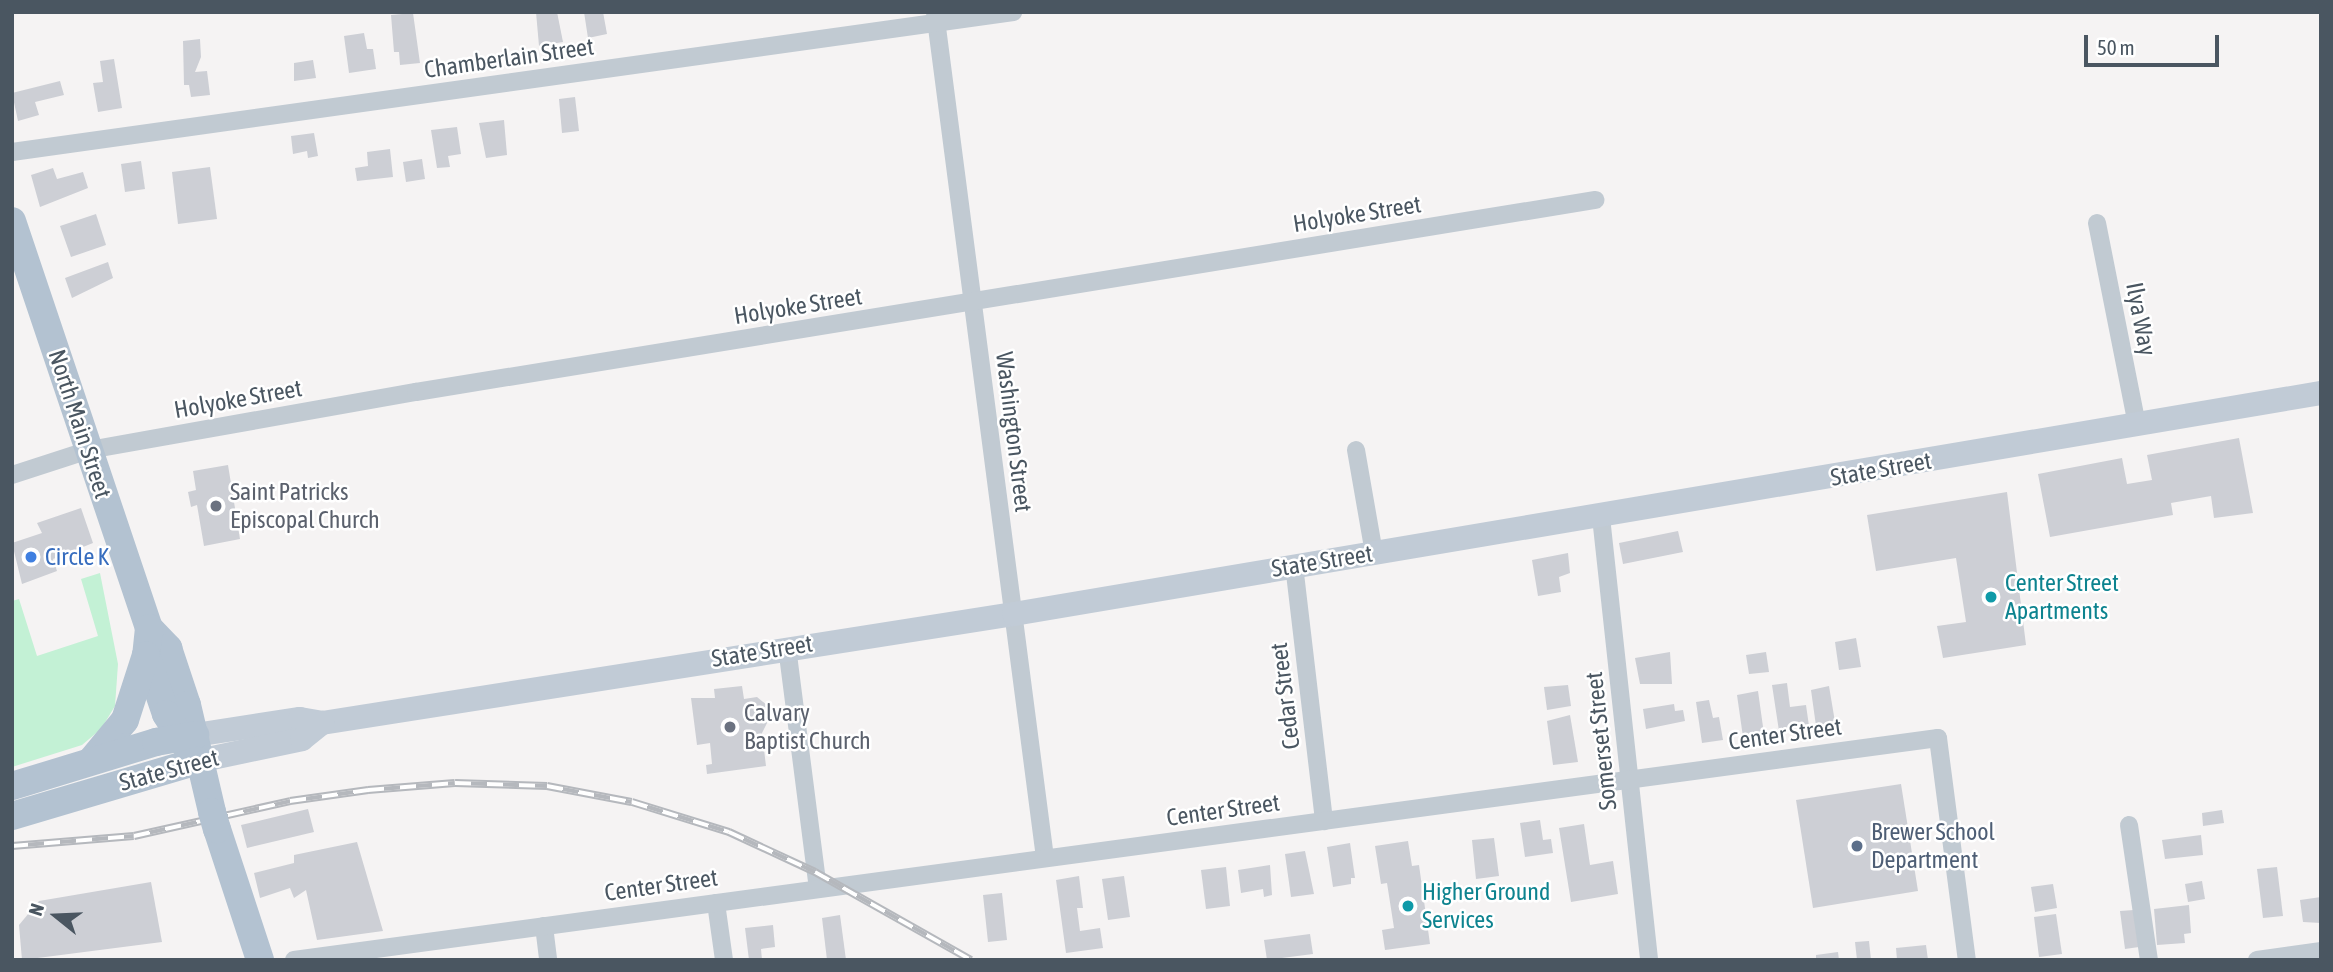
<!DOCTYPE html>
<style>
body{margin:0}
#map{position:relative;width:2333px;height:972px;overflow:hidden;background:#f5f3f3;font-family:"Asap Condensed",sans-serif}
div>[style]{position:absolute}
[style*='--x']{left:calc(var(--x)*1px);top:calc(var(--y)*1px);width:calc(var(--w)*1px);rotate:calc(var(--a)*1deg)}
.green>*{inset:0;background:#c3f1d5}
.building>*{inset:0;background:#cdcfd5}
.street>*{height:18px;margin:-9px;padding:0 9px;transform-origin:9px;border-radius:9px;background:#c1cad2}
.secondary>*{height:24px;margin:-12px;padding:0 12px;transform-origin:12px;border-radius:12px;background:#c1cbd6}
.primary>*{height:28px;margin:-14px;padding:0 14px;transform-origin:14px;border-radius:14px;background:#b3c2d1}
.rail>*{height:8px;margin-top:-4px;transform-origin:0;background:repeating-linear-gradient(90deg,#fff 0 16px,#b5b8bd 0 32px);box-sizing:border-box;border-block:2px solid #b5b8bd}
.primary-bridge>*{height:28px;margin:-14px;padding:0 14px;transform-origin:14px;border-radius:14px;background:#b3c2d1}
.dots>*{width:19px;height:19px;translate:-50% -50%;box-sizing:border-box;border:4px solid #fff;border-radius:50%}
span{translate:-50% -50%;white-space:nowrap;text-align:center;line-height:1.15;-webkit-text-stroke:5px #fff;paint-order:stroke}
.street-label{font-size:24px;color:#4a5661}
.worship-label{font-size:24px;color:#5b616d}
.left{translate:0 -50%;text-align:left}
.shop-label{font-size:24px;color:#366cbe}
.culture-label{font-size:24px;color:#0d838f}
.service-label{font-size:24px;color:#4e5e75}
.frame{position:absolute;inset:0;border:14px solid #4a5661;pointer-events:none}
.north{position:absolute;left:21px;top:881px;width:70px;height:70px;-webkit-text-stroke:5px #fff;paint-order:stroke;rotate:288deg;font-size:19px;font-weight:700;line-height:28px;text-align:center;color:#4a5661}
.north::after{content:'';display:block;margin:auto;width:24px;height:32px;background:#4a5661;clip-path:polygon(50% 0,100% 100%,50% 72%,0 100%)}
.scale{position:absolute;left:2084px;top:35px;width:135px;height:32px;box-sizing:border-box;border:4px solid #4a5661;border-top:0;padding-left:9px;font-size:21px;line-height:24px;white-space:nowrap;color:#4a5661;-webkit-text-stroke:5px #fff;paint-order:stroke}
</style>
<div id="map">
<div class="green">
<i style="clip-path:polygon(100px 573px,118px 664px,115px 706px,101px 729px,82px 745px,12px 767px,12px 601px,19px 599px,37px 656px,98px 636px,81px 579px)"></i>
</div>
<div class="building">
<i style="clip-path:polygon(536px 12px,557px 12px,563px 42px,539px 46px)"></i>
<i style="clip-path:polygon(584px 12px,603px 12px,607px 34px,588px 38px)"></i>
<i style="clip-path:polygon(413px 13px,420px 63px,400px 65px,399px 52px,394px 52px,391px 15px)"></i>
<i style="clip-path:polygon(364px 33px,367px 49px,373px 49px,376px 69px,349px 73px,344px 36px)"></i>
<i style="clip-path:polygon(200px 39px,201px 57px,195px 72px,207px 71px,210px 95px,191px 97px,189px 85px,184px 85px,183px 41px)"></i>
<i style="clip-path:polygon(114px 59px,122px 108px,98px 112px,93px 83px,103px 82px,100px 61px)"></i>
<i style="clip-path:polygon(313px 60px,316px 78px,294px 81px,294px 63px)"></i>
<i style="clip-path:polygon(60px 81px,64px 95px,35px 102px,39px 115px,18px 121px,12px 93px)"></i>
<i style="clip-path:polygon(575px 97px,579px 131px,562px 133px,559px 99px)"></i>
<i style="clip-path:polygon(504px 120px,507px 155px,486px 158px,479px 123px)"></i>
<i style="clip-path:polygon(457px 127px,461px 154px,448px 156px,450px 167px,437px 168px,431px 130px)"></i>
<i style="clip-path:polygon(314px 133px,318px 156px,308px 158px,307px 151px,293px 154px,291px 136px)"></i>
<i style="clip-path:polygon(390px 149px,393px 177px,357px 181px,355px 168px,368px 166px,367px 152px)"></i>
<i style="clip-path:polygon(422px 159px,425px 179px,406px 182px,403px 162px)"></i>
<i style="clip-path:polygon(141px 161px,145px 189px,125px 192px,121px 164px)"></i>
<i style="clip-path:polygon(210px 167px,217px 219px,178px 224px,172px 172px)"></i>
<i style="clip-path:polygon(53px 168px,57px 179px,83px 172px,88px 188px,40px 207px,31px 175px)"></i>
<i style="clip-path:polygon(96px 214px,106px 245px,71px 257px,60px 226px)"></i>
<i style="clip-path:polygon(108px 262px,113px 278px,72px 298px,65px 278px)"></i>
<i style="clip-path:polygon(2239px 438px,2253px 513px,2214px 518px,2211px 496px,2171px 503px,2173px 515px,2050px 537px,2038px 474px,2122px 458px,2127px 484px,2152px 480px,2147px 455px)"></i>
<i style="clip-path:polygon(228px 465px,240px 539px,204px 546px,197px 505px,191px 507px,188px 492px,196px 490px,193px 471px)"></i>
<i style="clip-path:polygon(2007px 492px,2026px 645px,1943px 658px,1937px 626px,1966px 622px,1956px 558px,1876px 571px,1867px 515px)"></i>
<i style="clip-path:polygon(81px 508px,93px 543px,53px 559px,57px 571px,22px 584px,12px 543px,42px 533px,37px 523px)"></i>
<i style="clip-path:polygon(1678px 531px,1683px 552px,1623px 564px,1619px 543px)"></i>
<i style="clip-path:polygon(1568px 553px,1570px 573px,1559px 577px,1561px 592px,1538px 596px,1532px 560px)"></i>
<i style="clip-path:polygon(1856px 638px,1861px 667px,1839px 670px,1835px 642px)"></i>
<i style="clip-path:polygon(1670px 652px,1672px 684px,1640px 684px,1635px 658px)"></i>
<i style="clip-path:polygon(1766px 652px,1769px 672px,1749px 674px,1746px 655px)"></i>
<i style="clip-path:polygon(1787px 683px,1790px 707px,1806px 705px,1809px 726px,1779px 731px,1772px 685px)"></i>
<i style="clip-path:polygon(1568px 685px,1571px 706px,1547px 710px,1544px 687px)"></i>
<i style="clip-path:polygon(742px 686px,744px 699px,757px 697px,768px 706px,768px 721px,762px 733px,766px 766px,707px 774px,706px 765px,712px 764px,710px 743px,697px 745px,691px 698px,715px 698px,714px 689px)"></i>
<i style="clip-path:polygon(1829px 686px,1835px 722px,1816px 726px,1811px 690px)"></i>
<i style="clip-path:polygon(1758px 691px,1764px 734px,1743px 737px,1737px 695px)"></i>
<i style="clip-path:polygon(1709px 700px,1713px 718px,1719px 717px,1723px 740px,1702px 743px,1696px 702px)"></i>
<i style="clip-path:polygon(1674px 704px,1675px 711px,1683px 710px,1685px 721px,1646px 729px,1643px 709px)"></i>
<i style="clip-path:polygon(1570px 715px,1578px 762px,1553px 765px,1547px 721px)"></i>
<i style="clip-path:polygon(1901px 784px,1918px 891px,1813px 908px,1796px 800px)"></i>
<i style="clip-path:polygon(308px 809px,314px 832px,247px 848px,241px 825px)"></i>
<i style="clip-path:polygon(2222px 810px,2224px 823px,2203px 826px,2202px 813px)"></i>
<i style="clip-path:polygon(1540px 820px,1543px 840px,1551px 839px,1553px 853px,1525px 857px,1520px 823px)"></i>
<i style="clip-path:polygon(1584px 824px,1590px 865px,1613px 861px,1618px 894px,1571px 902px,1559px 828px)"></i>
<i style="clip-path:polygon(2201px 835px,2203px 855px,2165px 859px,2162px 840px)"></i>
<i style="clip-path:polygon(1494px 838px,1499px 876px,1476px 879px,1472px 840px)"></i>
<i style="clip-path:polygon(1408px 841px,1412px 866px,1419px 865px,1430px 944px,1385px 950px,1382px 930px,1394px 928px,1387px 883px,1381px 884px,1375px 846px)"></i>
<i style="clip-path:polygon(357px 842px,383px 931px,317px 940px,306px 890px,294px 898px,290px 888px,260px 898px,254px 873px,294px 863px,294px 855px)"></i>
<i style="clip-path:polygon(1350px 843px,1355px 878px,1351px 878px,1351px 884px,1333px 887px,1327px 847px)"></i>
<i style="clip-path:polygon(1305px 851px,1314px 894px,1291px 897px,1285px 854px)"></i>
<i style="clip-path:polygon(1270px 865px,1272px 895px,1264px 897px,1263px 889px,1241px 893px,1238px 870px)"></i>
<i style="clip-path:polygon(1226px 867px,1230px 906px,1206px 909px,1201px 870px)"></i>
<i style="clip-path:polygon(2277px 867px,2283px 916px,2263px 918px,2257px 869px)"></i>
<i style="clip-path:polygon(1079px 876px,1083px 908px,1077px 908px,1080px 931px,1100px 928px,1103px 948px,1066px 953px,1056px 880px)"></i>
<i style="clip-path:polygon(1124px 876px,1130px 917px,1108px 920px,1102px 879px)"></i>
<i style="clip-path:polygon(2202px 881px,2205px 899px,2188px 902px,2185px 884px)"></i>
<i style="clip-path:polygon(151px 882px,162px 942px,22px 960px,19px 925px,39px 901px)"></i>
<i style="clip-path:polygon(2053px 884px,2057px 908px,2035px 912px,2031px 887px)"></i>
<i style="clip-path:polygon(1002px 893px,1007px 940px,988px 942px,983px 895px)"></i>
<i style="clip-path:polygon(2321px 897px,2321px 923px,2303px 922px,2300px 900px)"></i>
<i style="clip-path:polygon(2189px 905px,2191px 933px,2184px 934px,2185px 943px,2157px 945px,2154px 909px)"></i>
<i style="clip-path:polygon(2134px 910px,2139px 947px,2125px 949px,2120px 911px)"></i>
<i style="clip-path:polygon(2056px 914px,2062px 954px,2039px 957px,2034px 917px)"></i>
<i style="clip-path:polygon(840px 915px,846px 960px,827px 960px,822px 918px)"></i>
<i style="clip-path:polygon(773px 925px,775px 947px,761px 949px,762px 960px,749px 960px,745px 928px)"></i>
<i style="clip-path:polygon(1310px 934px,1313px 954px,1267px 960px,1264px 940px)"></i>
<i style="clip-path:polygon(1869px 941px,1871px 960px,1857px 960px,1855px 942px)"></i>
<i style="clip-path:polygon(1926px 945px,1928px 960px,1897px 960px,1896px 948px)"></i>
<i style="clip-path:polygon(1838px 952px,1839px 960px,1816px 960px,1816px 955px)"></i>
</div>
<div class="street">
<i style="--x:935;--y:12;--w:853;--a:82.59"></i>
<i style="--x:12;--y:152;--w:1011;--a:-7.96"></i>
<i style="--x:2097;--y:223;--w:206;--a:78.8"></i>
<i style="--x:1356;--y:450;--w:105;--a:80.1"></i>
<i style="--x:12;--y:475;--w:81;--a:-18"></i>
<i style="--x:89;--y:450;--w:332;--a:-10.1"></i>
<i style="--x:416;--y:392;--w:1195;--a:-9.25"></i>
<i style="--x:1601;--y:517;--w:446;--a:83.8"></i>
<i style="--x:1294;--y:565;--w:258;--a:83.3"></i>
<i style="--x:787;--y:647;--w:244;--a:82.7"></i>
<i style="--x:2129;--y:825;--w:136;--a:81.6"></i>
<i style="--x:716;--y:903;--w:58;--a:82"></i>
<i style="--x:544;--y:926;--w:34;--a:83"></i>
<i style="--x:294;--y:960;--w:1659;--a:-7.69"></i>
<i style="--x:1938;--y:738;--w:224;--a:82.6"></i>
<i style="--x:2257;--y:960;--w:65;--a:-8"></i>
</div>
<div class="secondary">
<i style="--x:195;--y:735;--w:106;--a:-8.7"></i>
<i style="--x:300;--y:719;--w:22;--a:10"></i>
<i style="--x:322;--y:723;--w:701;--a:-8.95"></i>
<i style="--x:1014;--y:614;--w:1326;--a:-9.6"></i>
<i style="--x:198;--y:761;--w:106;--a:-11.9"></i>
<i style="--x:302;--y:739;--w:26;--a:-39"></i>
</div>
<div class="primary">
<i style="--x:12;--y:221;--w:429;--a:71.4"></i>
<i style="--x:149;--y:628;--w:28;--a:46"></i>
<i style="--x:168;--y:648;--w:60;--a:71.6"></i>
<i style="--x:187;--y:705;--w:110;--a:76.8"></i>
<i style="--x:149;--y:628;--w:27;--a:96"></i>
<i style="--x:146;--y:655;--w:62;--a:71.3"></i>
<i style="--x:166;--y:714;--w:44;--a:58.1"></i>
<i style="--x:91;--y:761;--w:53;--a:-50.3"></i>
<i style="--x:125;--y:720;--w:68;--a:-72.1"></i>
<i style="--x:12;--y:786;--w:151;--a:-17"></i>
<i style="--x:156;--y:742;--w:40;--a:-10"></i>
<i style="--x:12;--y:816;--w:194;--a:-16.5"></i>
<i style="--x:217;--y:829;--w:138;--a:71.8"></i>
</div>
<div class="rail">
<i style="--x:12;--y:846;--w:122;--a:-4.7"></i>
<i style="--x:134;--y:836;--w:160;--a:-12.6"></i>
<i style="--x:290;--y:801;--w:79;--a:-8"></i>
<i style="--x:368;--y:790;--w:87;--a:-4.6"></i>
<i style="--x:455;--y:783;--w:92;--a:1.9"></i>
<i style="--x:547;--y:786;--w:86;--a:10.7"></i>
<i style="--x:632;--y:802;--w:102;--a:17.2"></i>
<i style="--x:729;--y:832;--w:95;--a:24.9"></i>
<i style="--x:815;--y:872;--w:179;--a:29.4"></i>
</div>
<div class="primary-bridge">
<i style="--x:212;--y:812;--w:18;--a:74"></i>
</div>
<div class="dots">
<i style="left:216px;top:506px;background:#6b7280"></i>
<i style="left:31px;top:557px;background:#3f7fe0"></i>
<i style="left:1991px;top:597px;background:#0f9aa8"></i>
<i style="left:730px;top:727px;background:#6b7280"></i>
<i style="left:1857px;top:846px;background:#5c6f8a"></i>
<i style="left:1408px;top:906px;background:#0f9aa8"></i>
</div>
<div class="street-label">
<span style="left:509px;top:58px;rotate:-8deg">Chamberlain Street</span>
<span style="left:1357px;top:214px;rotate:-9deg">Holyoke Street</span>
<span style="left:798px;top:306px;rotate:-9deg">Holyoke Street</span>
<span style="left:2141px;top:319px;rotate:79deg">Ilya Way</span>
<span style="left:238px;top:399px;rotate:-10deg">Holyoke Street</span>
<span style="left:80px;top:424px;rotate:72deg">North Main Street</span>
<span style="left:1014px;top:432px;rotate:83deg">Washington Street</span>
<span style="left:1881px;top:469px;rotate:-10deg">State Street</span>
<span style="left:1322px;top:561px;rotate:-9deg">State Street</span>
<span style="left:762px;top:651px;rotate:-9deg">State Street</span>
<span style="left:1285px;top:696px;rotate:-97deg">Cedar Street</span>
<span style="left:1785px;top:734px;rotate:-8deg">Center Street</span>
<span style="left:1601px;top:741px;rotate:-96deg">Somerset Street</span>
<span style="left:169px;top:770px;rotate:-15deg">State Street</span>
<span style="left:1223px;top:810px;rotate:-8deg">Center Street</span>
<span style="left:661px;top:885px;rotate:-8deg">Center Street</span>
</div>
<div class="worship-label">
<span class="left" style="left:230px;top:506px">Saint Patricks<br>Episcopal Church</span>
<span class="left" style="left:744px;top:727px">Calvary<br>Baptist Church</span>
</div>
<div class="shop-label">
<span class="left" style="left:45px;top:557px">Circle K</span>
</div>
<div class="culture-label">
<span class="left" style="left:2005px;top:597px">Center Street<br>Apartments</span>
<span class="left" style="left:1422px;top:906px">Higher Ground<br>Services</span>
</div>
<div class="service-label">
<span class="left" style="left:1871px;top:846px">Brewer School<br>Department</span>
</div>
<div class="frame"></div>
<div class="north">N</div>
<div class="scale">50 m</div>
</div>
